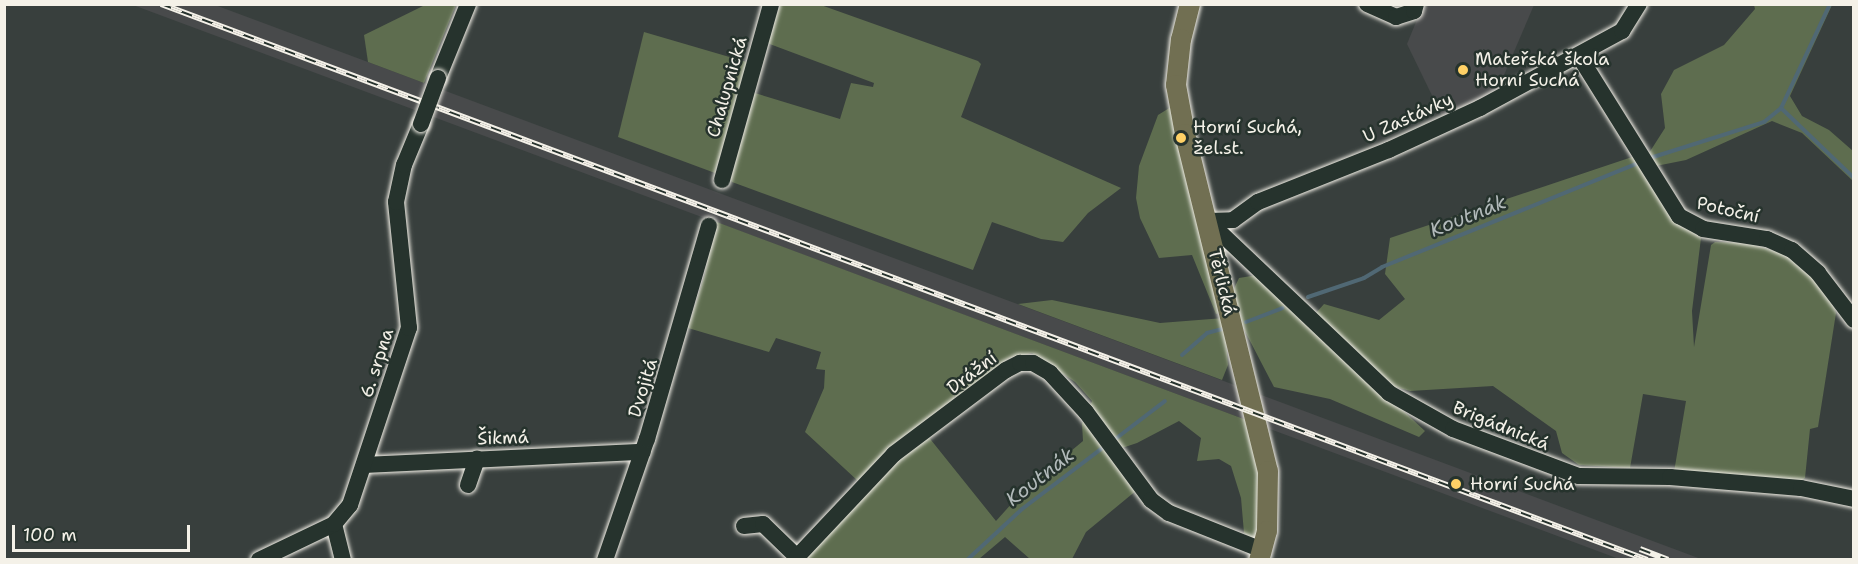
<!DOCTYPE html>
<meta charset="utf-8">
<style>
body{margin:0}
#map{position:relative;width:1858px;height:564px;overflow:hidden;background:#383f3d;font-family:"Shantell Sans",sans-serif}
div>[style]{position:absolute}
[style*='--x']{left:calc(var(--x)*1px);top:calc(var(--y)*1px);width:calc(var(--w)*1px);rotate:calc(var(--a)*1deg)}
.built>*{inset:0;background:#484a4b}
.green>*{inset:0;background:#5e6d4f}
.stream>*{height:4px;margin:-2px;padding:0 2px;transform-origin:2px;border-radius:2px;background:#506874}
.roads{filter:drop-shadow(0 0 2px #f4f1e8) drop-shadow(0 0 2px #f4f1e8)}
.minor>*{height:16px;margin:-8px;padding:0 8px;transform-origin:8px;border-radius:8px;background:#26332d}
.major>*{height:20px;margin:-10px;padding:0 10px;transform-origin:10px;border-radius:10px;background:#716f52}
.rail>*{height:6px;margin-top:-3px;transform-origin:0;background:repeating-linear-gradient(90deg,#26332d 0 11px,#f4f1e8 0 22px);box-sizing:border-box;border-block:2px solid #f4f1e8}
.bridges{filter:drop-shadow(0 0 2px #f4f1e8) drop-shadow(0 0 2px #f4f1e8)}
.minor-bridge>*{height:16px;margin:-8px;padding:0 8px;transform-origin:8px;border-radius:8px;background:#26332d}
.dots>*{width:16px;height:16px;translate:-50% -50%;box-sizing:border-box;border:3px solid #26332d;border-radius:50%}
span{translate:-50% -50%;white-space:nowrap;text-align:center;line-height:1.15;-webkit-text-stroke:5px #26332d;paint-order:stroke}
.poi-label{font-size:18px;color:#f4f1e8}
.left{translate:0 -50%;text-align:left}
.street-label{font-size:18px;color:#f4f1e8}
.water-label{font-size:20px;color:#b2baba;font-style:italic}
.frame{position:absolute;inset:0;border:6px solid #f4f1e8;pointer-events:none}
.scale{position:absolute;left:12px;top:525px;width:178px;height:27px;box-sizing:border-box;border:3px solid #f4f1e8;border-top:0;padding-left:8px;font-size:18px;line-height:21px;white-space:nowrap;color:#f4f1e8;-webkit-text-stroke:4px #26332d;paint-order:stroke}
</style>
<div id="map">
<div class="built">
<i style="clip-path:polygon(133px 5px,215px 5px,1701px 559px,1619px 559px)"></i>
<i style="clip-path:polygon(1423px 5px,1534px 5px,1495px 96px,1449px 119px,1442px 116px,1407px 44px)"></i>
</div>
<div class="green">
<i style="clip-path:polygon(818px 4px,978px 61px,981px 64px,961px 117px,1121px 188px,1088px 213px,1063px 242px,1041px 239px,992px 222px,973px 270px,732px 182px,728px 175px,748px 91px,840px 119px,851px 83px,873px 87px,874px 83px,767px 43px,780px 5px)"></i>
<i style="clip-path:polygon(425px 5px,456px 5px,424px 83px,368px 62px,364px 35px)"></i>
<i style="clip-path:polygon(1754px 5px,1832px 5px,1790px 96px,1802px 116px,1829px 130px,1853px 151px,1853px 181px,1802px 133px,1772px 121px,1686px 160px,1656px 166px,1649px 153px,1665px 128px,1661px 94px,1674px 70px,1724px 45px,1755px 9px)"></i>
<i style="clip-path:polygon(644px 32px,750px 63px,715px 173px,618px 137px)"></i>
<i style="clip-path:polygon(1171px 107px,1222px 312px,1216px 314px,1192px 255px,1159px 258px,1140px 218px,1136px 198px,1139px 166px,1158px 115px)"></i>
<i style="clip-path:polygon(1635px 156px,1669px 215px,1701px 238px,1692px 311px,1694px 347px,1711px 245px,1715px 242px,1749px 243px,1786px 255px,1825px 289px,1832px 302px,1836px 313px,1818px 427px,1810px 429px,1805px 478px,1798px 483px,1674px 472px,1686px 401px,1643px 394px,1630px 468px,1579px 465px,1562px 453px,1556px 431px,1493px 386px,1410px 391px,1392px 386px,1316px 313px,1324px 304px,1379px 320px,1405px 299px,1385px 274px,1390px 238px)"></i>
<i style="clip-path:polygon(714px 221px,1249px 421px,1261px 468px,1261px 528px,1254px 540px,1244px 533px,1241px 498px,1231px 466px,1219px 459px,1197px 461px,1201px 438px,1179px 421px,1137px 443px,1110px 452px,1137px 490px,1086px 532px,1072px 559px,1030px 559px,1005px 537px,979px 559px,806px 559px,808px 548px,871px 482px,927px 435px,996px 521px,1023px 491px,1083px 441px,1082px 424px,1092px 401px,1075px 382px,1032px 353px,1008px 359px,958px 399px,954px 396px,955px 401px,858px 481px,805px 432px,824px 388px,825px 370px,816px 369px,821px 352px,776px 338px,769px 352px,688px 328px,705px 274px)"></i>
<i style="clip-path:polygon(1257px 275px,1425px 431px,1419px 437px,1330px 399px,1274px 387px,1236px 314px,1231px 295px,1239px 278px)"></i>
<i style="clip-path:polygon(1052px 300px,1160px 323px,1224px 318px,1228px 365px,1222px 380px,1018px 304px)"></i>
</div>
<div class="stream">
<i style="--x:1830;--y:4;--w:115;--a:115.2"></i>
<i style="--x:1781;--y:108;--w:101;--a:43.8"></i>
<i style="--x:1650;--y:158;--w:120;--a:-17.5"></i>
<i style="--x:1764;--y:122;--w:22;--a:-39"></i>
<i style="--x:1308;--y:297;--w:59;--a:-18.7"></i>
<i style="--x:1364;--y:278;--w:21;--a:-31"></i>
<i style="--x:1382;--y:267;--w:279;--a:-22.1"></i>
<i style="--x:1246;--y:322;--w:39;--a:-21"></i>
<i style="--x:1182;--y:355;--w:33;--a:-41"></i>
<i style="--x:1207;--y:333;--w:20;--a:-15"></i>
<i style="--x:1114;--y:440;--w:64;--a:-37.4"></i>
<i style="--x:967;--y:560;--w:75;--a:-42.8"></i>
<i style="--x:1022;--y:509;--w:104;--a:-37.2"></i>
</div>
<div class="roads">
<div class="minor">
<i style="--x:1367;--y:4;--w:32;--a:24"></i>
<i style="--x:1396;--y:17;--w:19;--a:-18"></i>
<i style="--x:1414;--y:11;--w:7;--a:-74"></i>
<i style="--x:1579;--y:56;--w:189;--a:58"></i>
<i style="--x:1679;--y:216;--w:27;--a:28"></i>
<i style="--x:1703;--y:229;--w:65;--a:8.9"></i>
<i style="--x:1767;--y:239;--w:27;--a:24"></i>
<i style="--x:1792;--y:250;--w:35;--a:41"></i>
<i style="--x:1818;--y:273;--w:59;--a:52.5"></i>
<i style="--x:438;--y:78;--w:80;--a:-67.9"></i>
<i style="--x:722;--y:180;--w:183;--a:-74.4"></i>
<i style="--x:1208;--y:221;--w:250;--a:43.5"></i>
<i style="--x:1389;--y:393;--w:73;--a:29.4"></i>
<i style="--x:1453;--y:429;--w:134;--a:20.5"></i>
<i style="--x:1579;--y:476;--w:91;--a:0.6"></i>
<i style="--x:1670;--y:477;--w:131;--a:4.8"></i>
<i style="--x:1801;--y:488;--w:54;--a:11.7"></i>
<i style="--x:1208;--y:221;--w:25;--a:-2"></i>
<i style="--x:1233;--y:220;--w:31;--a:-36"></i>
<i style="--x:1258;--y:202;--w:141;--a:-21.7"></i>
<i style="--x:1389;--y:150;--w:100;--a:-24.8"></i>
<i style="--x:1480;--y:108;--w:162;--a:-28.5"></i>
<i style="--x:1622;--y:31;--w:32;--a:-58"></i>
<i style="--x:364;--y:465;--w:279;--a:-2.7"></i>
<i style="--x:468;--y:485;--w:28;--a:-71"></i>
<i style="--x:334;--y:524;--w:37;--a:76"></i>
<i style="--x:744;--y:526;--w:19;--a:-6"></i>
<i style="--x:763;--y:524;--w:47;--a:44.1"></i>
<i style="--x:797;--y:557;--w:141;--a:-46.7"></i>
<i style="--x:894;--y:454;--w:140;--a:-36.9"></i>
<i style="--x:1006;--y:370;--w:16;--a:-27"></i>
<i style="--x:1020;--y:363;--w:13;--a:0"></i>
<i style="--x:1033;--y:363;--w:20;--a:30"></i>
<i style="--x:1050;--y:373;--w:53;--a:47.3"></i>
<i style="--x:1086;--y:412;--w:109;--a:53.5"></i>
<i style="--x:1151;--y:500;--w:22;--a:36"></i>
<i style="--x:1169;--y:513;--w:100;--a:21.7"></i>
<i style="--x:259;--y:560;--w:83;--a:-25.6"></i>
<i style="--x:334;--y:524;--w:25;--a:-50"></i>
<i style="--x:350;--y:505;--w:187;--a:-71.6"></i>
<i style="--x:409;--y:328;--w:127;--a:-95.9"></i>
<i style="--x:396;--y:202;--w:38;--a:-78"></i>
<i style="--x:404;--y:165;--w:44;--a:-67.5"></i>
<i style="--x:605;--y:560;--w:128;--a:-70.9"></i>
<i style="--x:647;--y:439;--w:222;--a:-73.8"></i>
</div>
<div class="major">
<i style="--x:1190;--y:4;--w:36;--a:104"></i>
<i style="--x:1181;--y:39;--w:46;--a:96.2"></i>
<i style="--x:1176;--y:85;--w:50;--a:79.6"></i>
<i style="--x:1185;--y:134;--w:347;--a:76.2"></i>
<i style="--x:1268;--y:471;--w:60;--a:91"></i>
<i style="--x:1267;--y:531;--w:30;--a:105"></i>
</div>
</div>
<div class="rail">
<i style="--x:161;--y:4;--w:1587;--a:20.51"></i>
<i style="--x:1640;--y:549;--w:30;--a:21"></i>
</div>
<div class="bridges">
<div class="minor-bridge">
<i style="--x:421;--y:124;--w:49;--a:-69.7"></i>
</div>
</div>
<div class="dots">
<i style="left:1463px;top:70px;background:#ffd166"></i>
<i style="left:1181px;top:138px;background:#ffd166"></i>
<i style="left:1456px;top:484px;background:#ffd166"></i>
</div>
<div class="poi-label">
<span class="left" style="left:1475px;top:70px">Mateřská škola<br>Horní Suchá</span>
<span class="left" style="left:1193px;top:138px">Horní Suchá,<br>žel.st.</span>
<span class="left" style="left:1470px;top:484px">Horní Suchá</span>
</div>
<div class="street-label">
<span style="left:727px;top:87px;rotate:-74deg">Chalupnická</span>
<span style="left:1408px;top:118px;rotate:-24deg">U Zastávky</span>
<span style="left:1728px;top:210px;rotate:13deg">Potoční</span>
<span style="left:1222px;top:282px;rotate:76deg">Těrlická</span>
<span style="left:377px;top:363px;rotate:-72deg">6. srpna</span>
<span style="left:972px;top:373px;rotate:-37deg">Drážní</span>
<span style="left:643px;top:388px;rotate:-73deg">Dvojitá</span>
<span style="left:1501px;top:426px;rotate:22deg">Brigádnická</span>
<span style="left:503px;top:438px;rotate:-2deg">Šikmá</span>
</div>
<div class="water-label">
<span style="left:1468px;top:216px;rotate:-22deg">Koutnák</span>
<span style="left:1040px;top:477px;rotate:-38deg">Koutnák</span>
</div>
<div class="frame"></div>
<div class="scale">100 m</div>
</div>
